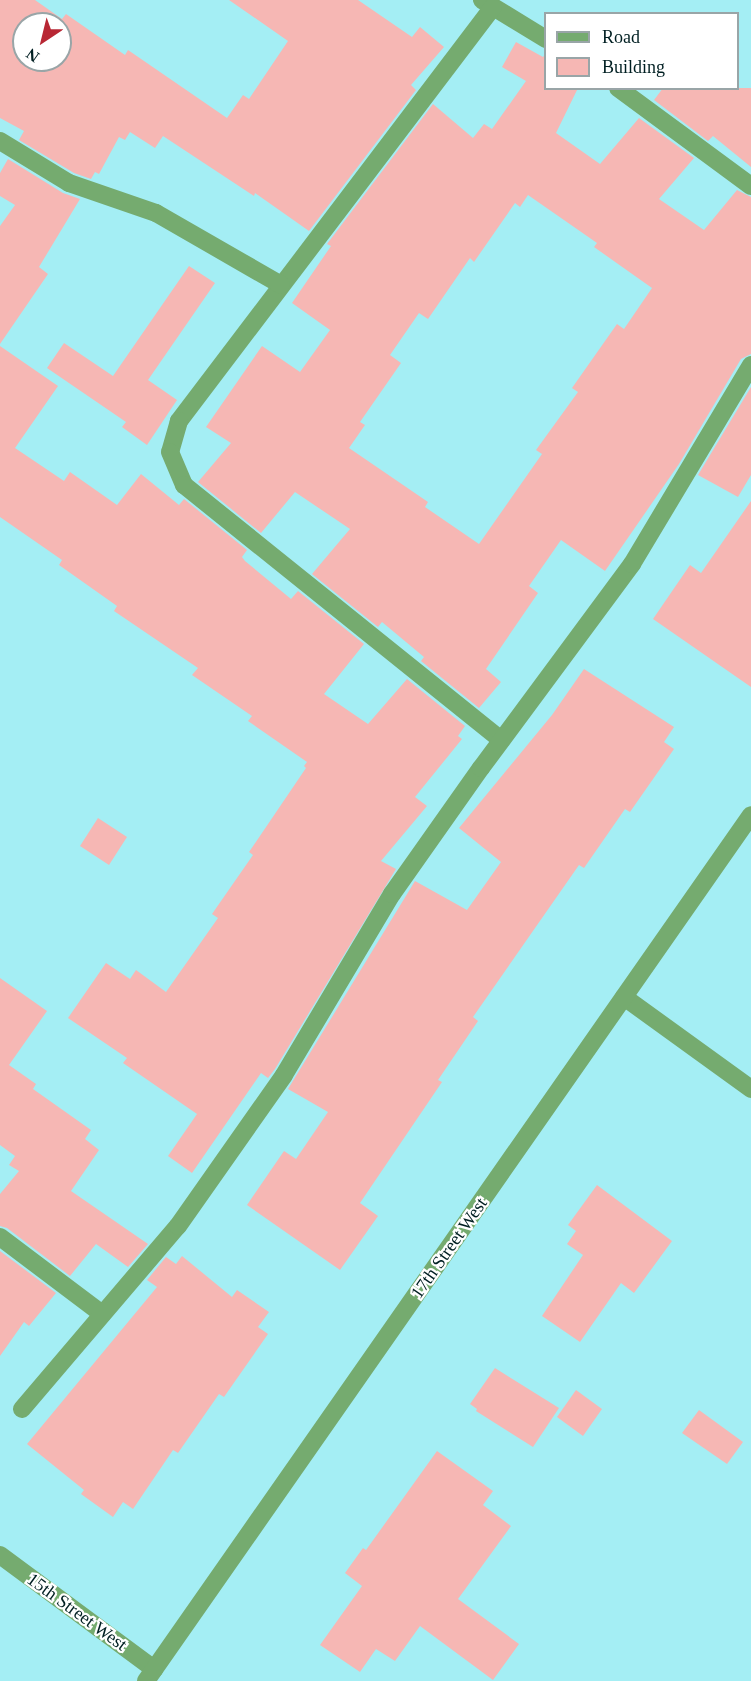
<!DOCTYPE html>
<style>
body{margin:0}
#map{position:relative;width:751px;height:1681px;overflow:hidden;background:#a4eef4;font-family:Georgia,serif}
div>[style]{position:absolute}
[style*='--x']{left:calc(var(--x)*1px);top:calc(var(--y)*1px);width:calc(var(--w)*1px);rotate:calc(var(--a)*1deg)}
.building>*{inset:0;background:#f6b7b4}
.minor>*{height:18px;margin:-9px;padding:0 9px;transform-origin:9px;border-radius:9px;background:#75ab6f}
.tertiary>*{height:18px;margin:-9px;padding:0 9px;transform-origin:9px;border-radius:9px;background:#75ab6f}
span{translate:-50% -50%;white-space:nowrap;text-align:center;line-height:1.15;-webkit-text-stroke:4.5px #fff;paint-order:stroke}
.street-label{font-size:18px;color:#001f22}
.legend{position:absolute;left:544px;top:12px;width:195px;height:78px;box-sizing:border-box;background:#fff;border:2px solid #99a5a7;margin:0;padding:8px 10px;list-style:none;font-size:18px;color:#001f22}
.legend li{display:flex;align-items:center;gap:12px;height:30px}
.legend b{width:30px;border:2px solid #99a5a7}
.north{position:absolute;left:12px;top:12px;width:60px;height:60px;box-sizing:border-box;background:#fff;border:2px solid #99a5a7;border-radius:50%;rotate:215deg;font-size:16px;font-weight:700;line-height:24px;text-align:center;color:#001f22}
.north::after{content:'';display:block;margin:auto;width:21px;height:27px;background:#b82734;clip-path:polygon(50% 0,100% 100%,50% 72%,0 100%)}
</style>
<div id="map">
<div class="building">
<i style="clip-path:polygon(evenodd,0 0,35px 0,62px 19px,66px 14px,125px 55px,128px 50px,227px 118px,243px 95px,249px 99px,288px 41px,229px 0,358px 0,412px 37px,420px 27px,444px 47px,411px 85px,416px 90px,309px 231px,255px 193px,254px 196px,163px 136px,155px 148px,130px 132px,125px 140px,119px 137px,99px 174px,95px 172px,91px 179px,74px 173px,19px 140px,24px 131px,0 118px,0 0,24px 24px,60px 24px,60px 60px,24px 60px,24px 24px)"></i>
<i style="clip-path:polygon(evenodd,516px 42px,543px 57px,546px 53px,546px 88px,578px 88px,556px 133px,600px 164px,639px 118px,694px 158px,659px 199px,704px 230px,737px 190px,751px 197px,751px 354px,741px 359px,679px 464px,605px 571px,561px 540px,529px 586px,538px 593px,486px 669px,501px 682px,479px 708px,421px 661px,424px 657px,382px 622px,378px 627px,312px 574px,350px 529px,295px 492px,261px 533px,198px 482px,231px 443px,206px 427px,262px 346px,300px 372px,330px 330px,292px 303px,331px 246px,327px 244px,433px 104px,473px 138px,484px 124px,492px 129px,526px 81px,502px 67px,516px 42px,528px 195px,597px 243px,594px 247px,652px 288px,624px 329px,617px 324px,572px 388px,578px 392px,536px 450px,542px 454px,479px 544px,425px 507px,428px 502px,349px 448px,365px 425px,360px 422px,401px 363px,390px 355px,419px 313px,428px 319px,470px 258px,474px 262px,515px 203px,520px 207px,528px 195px)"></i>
<i style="clip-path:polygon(663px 88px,751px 88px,751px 167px,713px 136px,708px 141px,654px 100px)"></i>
<i style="clip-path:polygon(8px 159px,63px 193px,80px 199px,39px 267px,48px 274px,0 344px,0 226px,15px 205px,0 196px,0 173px)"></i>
<i style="clip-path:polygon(189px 266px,215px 283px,148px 380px,177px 400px,147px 445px,122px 427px,126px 422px,47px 368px,64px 343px,113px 376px)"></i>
<i style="clip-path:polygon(0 346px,58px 386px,15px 448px,64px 481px,70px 472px,117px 505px,141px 474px,179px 505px,184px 499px,247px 550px,242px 557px,245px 561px,291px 599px,298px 591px,364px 644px,324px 694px,368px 724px,407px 679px,465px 726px,458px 736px,462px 739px,415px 797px,427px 806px,381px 861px,396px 869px,275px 1069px,268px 1078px,261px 1073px,192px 1173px,168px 1156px,197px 1114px,123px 1063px,127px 1058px,68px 1018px,106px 963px,130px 979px,136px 970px,166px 992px,218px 918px,212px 914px,253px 855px,249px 852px,306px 768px,304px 766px,307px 762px,248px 721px,252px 716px,192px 675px,198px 668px,114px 611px,117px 606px,59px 565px,62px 560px,0 517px)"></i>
<i style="clip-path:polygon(751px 387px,751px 475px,738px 497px,698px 475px)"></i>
<i style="clip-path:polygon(751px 501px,751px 687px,653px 619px,690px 565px,701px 573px)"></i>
<i style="clip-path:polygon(584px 669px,674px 727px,664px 742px,674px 749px,630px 812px,625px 809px,584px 868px,579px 865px,473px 1017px,478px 1021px,438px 1080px,442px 1082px,360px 1203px,378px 1216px,340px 1270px,247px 1205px,284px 1151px,296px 1159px,328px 1112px,288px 1089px,415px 881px,467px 910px,501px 862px,459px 828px,552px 715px)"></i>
<i style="clip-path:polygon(98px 818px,127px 837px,109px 865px,80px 846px)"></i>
<i style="clip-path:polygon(0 978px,47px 1011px,9px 1065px,36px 1084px,33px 1089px,91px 1130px,85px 1139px,99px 1150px,71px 1191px,148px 1244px,128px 1267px,96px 1244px,70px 1276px,7px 1228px,0 1226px,0 1194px,19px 1171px,9px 1165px,15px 1156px,0 1145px)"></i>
<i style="clip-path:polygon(597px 1185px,672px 1241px,634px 1293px,621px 1283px,580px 1342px,542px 1316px,583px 1255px,567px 1244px,576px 1231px,568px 1225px)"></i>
<i style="clip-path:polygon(0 1251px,56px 1293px,29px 1326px,24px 1322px,0 1356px)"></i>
<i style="clip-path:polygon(182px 1256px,232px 1297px,237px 1290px,269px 1312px,258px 1327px,268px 1334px,224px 1397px,219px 1394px,178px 1453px,173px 1450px,133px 1509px,123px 1502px,113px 1517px,81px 1494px,84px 1490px,27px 1444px,157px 1287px,147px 1280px,166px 1257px,176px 1264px)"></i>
<i style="clip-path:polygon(495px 1368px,559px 1408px,533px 1447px,476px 1411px,477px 1409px,470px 1404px)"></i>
<i style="clip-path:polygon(576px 1390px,602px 1409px,583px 1436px,557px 1417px)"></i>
<i style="clip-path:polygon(699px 1410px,743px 1442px,727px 1464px,682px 1433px)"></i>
<i style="clip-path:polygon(437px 1451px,493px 1491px,483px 1505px,511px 1526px,458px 1599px,519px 1644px,493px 1680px,420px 1626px,395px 1661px,376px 1649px,360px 1672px,320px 1645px,362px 1586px,345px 1573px,363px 1548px,366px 1550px)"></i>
</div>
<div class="minor">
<i style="--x:482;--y:0;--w:75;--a:31.4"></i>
<i style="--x:493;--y:7;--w:520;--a:127.18"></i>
<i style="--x:179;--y:421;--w:32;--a:106"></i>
<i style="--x:170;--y:452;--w:36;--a:67"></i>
<i style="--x:184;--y:485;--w:407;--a:38.8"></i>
<i style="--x:618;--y:88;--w:165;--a:36.4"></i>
<i style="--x:0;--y:141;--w:81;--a:31.3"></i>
<i style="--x:69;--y:183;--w:92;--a:19"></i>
<i style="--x:156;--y:213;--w:144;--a:29.9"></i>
<i style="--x:624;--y:997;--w:157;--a:35.9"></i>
<i style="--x:0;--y:1237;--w:128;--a:37"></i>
<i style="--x:22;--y:1409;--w:240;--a:-49.6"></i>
<i style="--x:178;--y:1226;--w:184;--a:-54.9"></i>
<i style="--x:284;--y:1075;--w:211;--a:-59.2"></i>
<i style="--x:392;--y:894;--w:154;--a:-54.8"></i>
<i style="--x:481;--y:768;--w:254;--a:-53.5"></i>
<i style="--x:632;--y:564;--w:232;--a:-59.1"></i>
</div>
<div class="tertiary">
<i style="--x:0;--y:1555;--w:192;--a:36.5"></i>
<i style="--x:146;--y:1681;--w:1056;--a:-55.06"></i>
</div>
<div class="street-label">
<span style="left:449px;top:1248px;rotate:-55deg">17th Street West</span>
<span style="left:77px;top:1612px;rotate:36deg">15th Street West</span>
</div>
<ul class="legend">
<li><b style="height:8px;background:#75ab6f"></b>Road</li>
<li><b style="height:16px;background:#f6b7b4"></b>Building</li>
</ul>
<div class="north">N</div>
</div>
